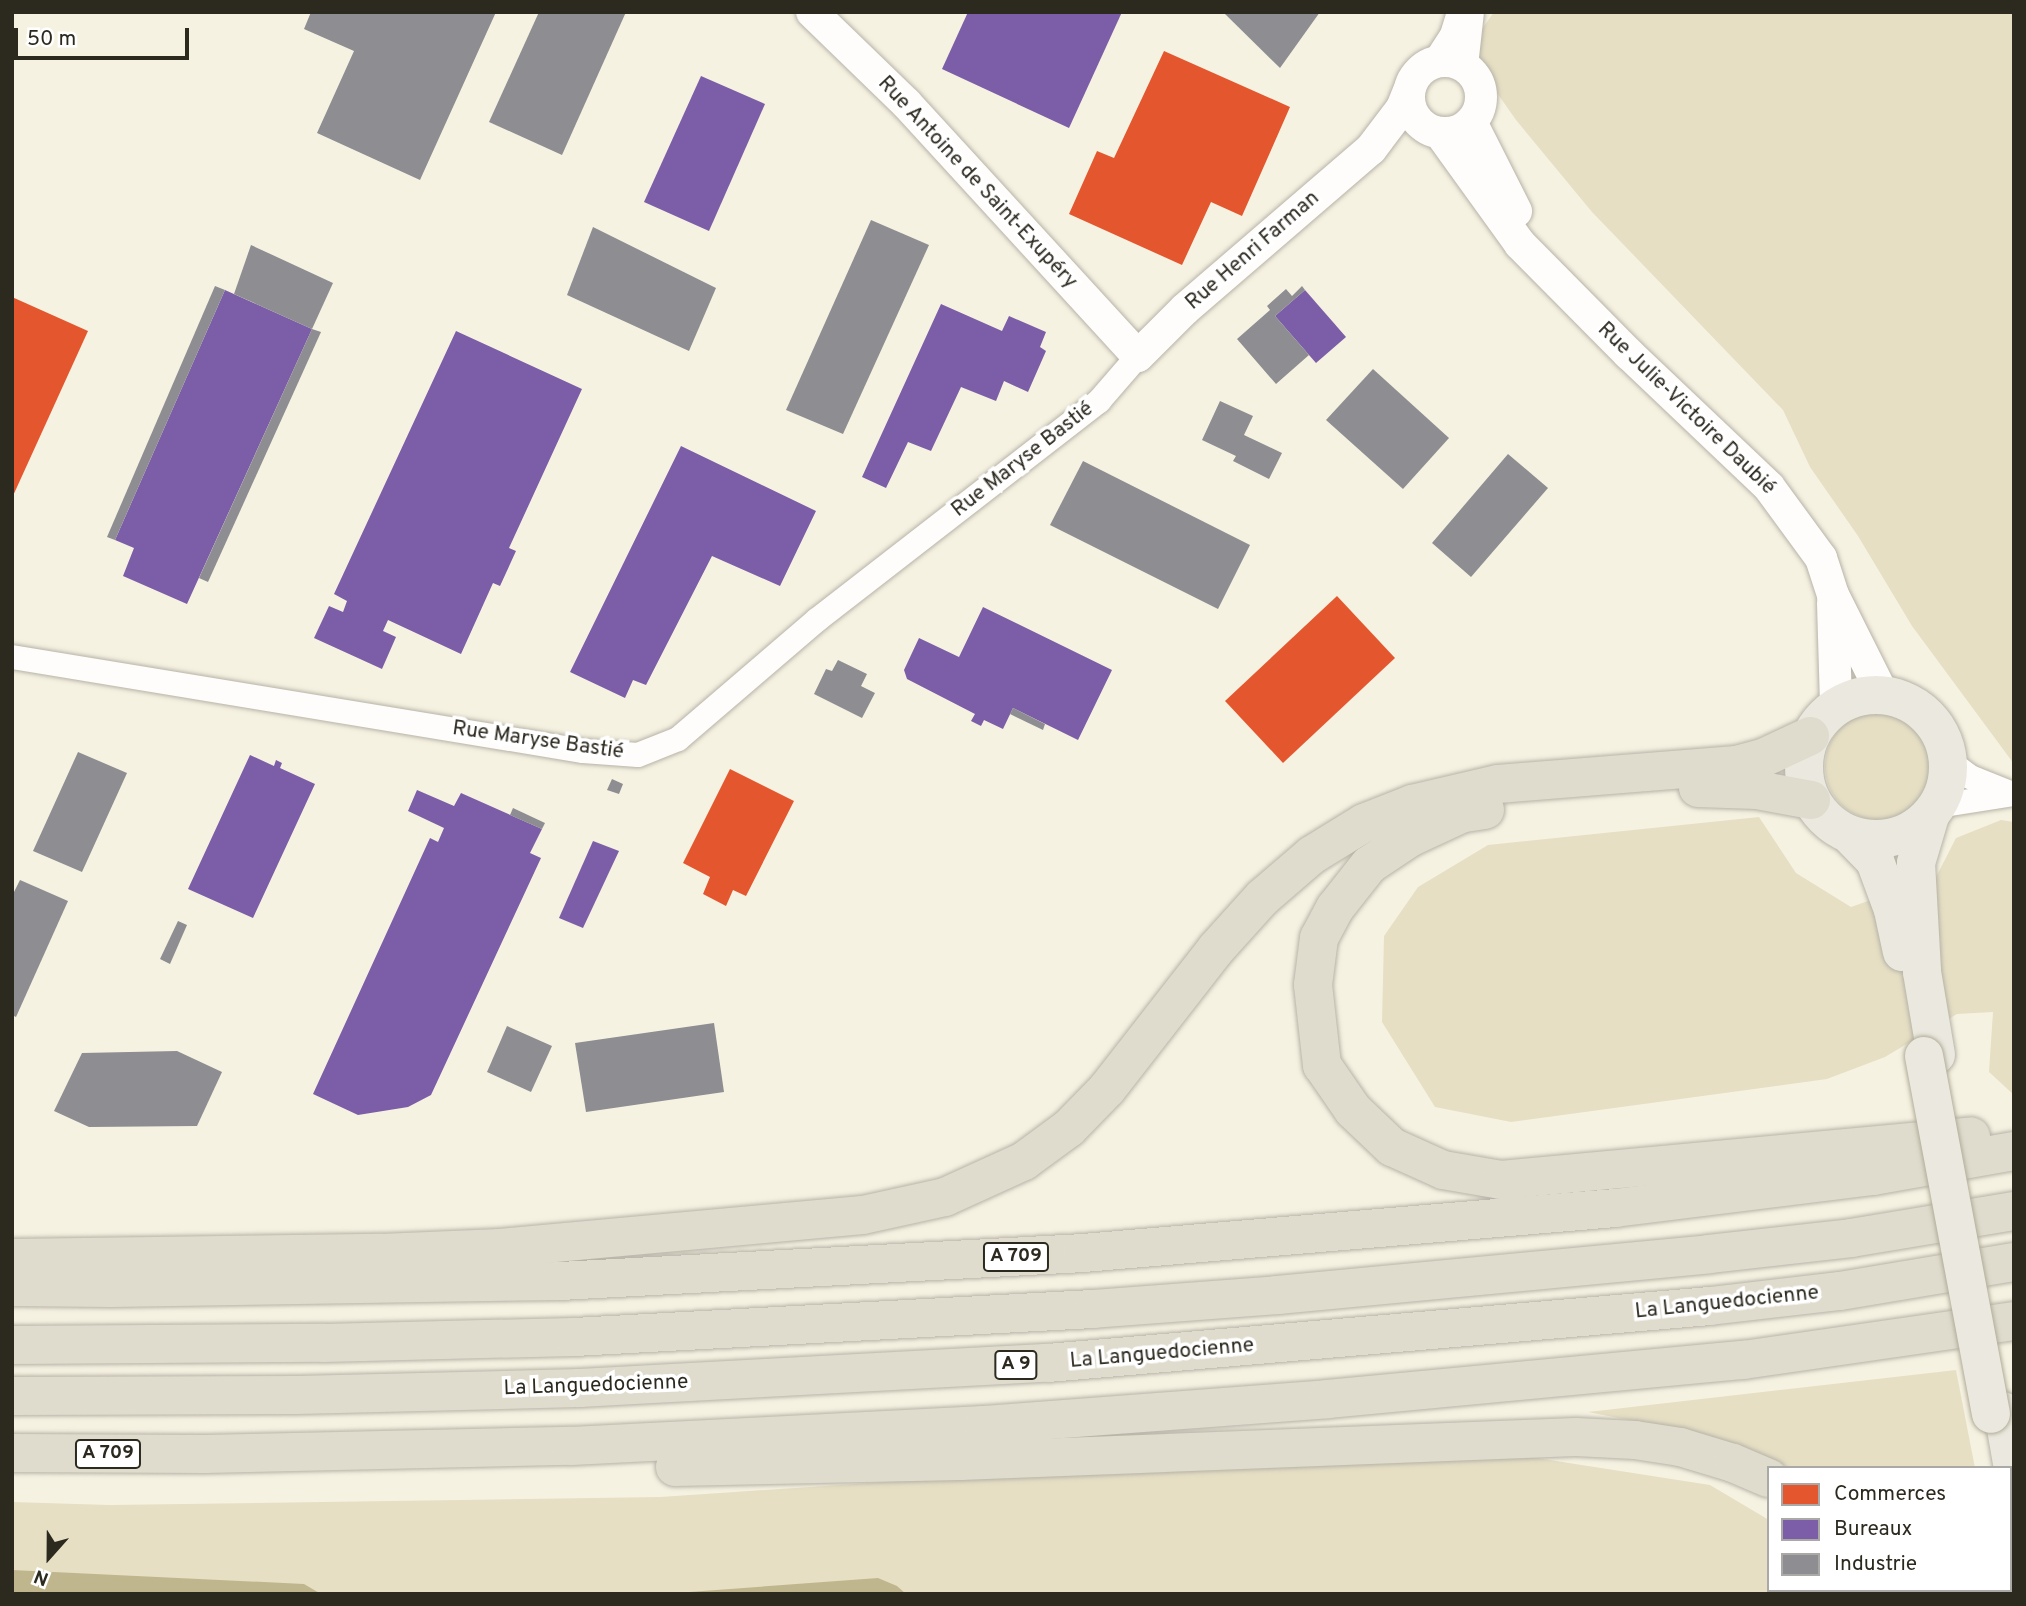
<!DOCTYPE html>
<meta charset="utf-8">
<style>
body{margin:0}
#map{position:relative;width:2026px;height:1606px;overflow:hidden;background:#f6f2e2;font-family:Overpass,sans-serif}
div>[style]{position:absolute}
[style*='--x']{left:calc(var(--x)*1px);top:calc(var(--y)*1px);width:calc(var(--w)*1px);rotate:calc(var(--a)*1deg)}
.green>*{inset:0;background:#e6dfc4}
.round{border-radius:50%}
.water>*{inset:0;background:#c0b68d}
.shops>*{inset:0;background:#e4572e}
.offices>*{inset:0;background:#7b5ea7}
.industry>*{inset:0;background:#8d8d92}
.roads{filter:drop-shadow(0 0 2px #b6b3a7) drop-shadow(0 0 2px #b6b3a7)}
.minor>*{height:24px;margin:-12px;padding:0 12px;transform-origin:12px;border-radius:12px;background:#fefdfb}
.tertiary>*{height:32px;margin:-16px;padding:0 16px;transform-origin:16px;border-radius:16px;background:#fefdfb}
.tertiary>.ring{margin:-16px;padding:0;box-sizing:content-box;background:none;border:32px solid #fefdfb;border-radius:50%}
.primary>*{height:38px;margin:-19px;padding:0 19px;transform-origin:19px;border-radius:19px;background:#ebe9df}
.primary>.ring{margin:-19px;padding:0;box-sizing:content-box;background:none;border:38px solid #ebe9df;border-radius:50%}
.motorway>*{height:38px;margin:-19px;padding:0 19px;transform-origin:19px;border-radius:19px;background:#dfdcce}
.bridges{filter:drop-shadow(0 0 2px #b1ac98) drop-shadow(0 0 2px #b1ac98)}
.primary-bridge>*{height:38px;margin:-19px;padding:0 19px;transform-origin:19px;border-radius:19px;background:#ebe9df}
span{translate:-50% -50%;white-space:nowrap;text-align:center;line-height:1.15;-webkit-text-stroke:7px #fff;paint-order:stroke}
.shield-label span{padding:2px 5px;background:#fff;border:2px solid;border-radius:5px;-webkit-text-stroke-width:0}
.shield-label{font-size:19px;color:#2c291f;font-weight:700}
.street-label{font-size:21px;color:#2c291f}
.frame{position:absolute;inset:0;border:14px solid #2c291f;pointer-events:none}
.legend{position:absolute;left:1767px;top:1466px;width:245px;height:126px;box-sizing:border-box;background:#fff;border:2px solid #aba9a5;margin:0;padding:9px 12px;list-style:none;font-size:21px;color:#2c291f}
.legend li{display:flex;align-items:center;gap:14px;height:35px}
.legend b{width:35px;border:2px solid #aba9a5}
.north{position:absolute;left:14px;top:1522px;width:70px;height:70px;-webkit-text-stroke:5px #fff;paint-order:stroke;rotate:201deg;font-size:19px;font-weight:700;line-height:28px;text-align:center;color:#2c291f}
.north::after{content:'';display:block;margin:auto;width:24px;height:32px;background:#2c291f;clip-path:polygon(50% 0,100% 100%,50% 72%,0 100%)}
.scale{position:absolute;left:14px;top:28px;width:175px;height:32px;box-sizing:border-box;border:4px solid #2c291f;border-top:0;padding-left:9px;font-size:21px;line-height:24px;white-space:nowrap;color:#2c291f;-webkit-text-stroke:5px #fff;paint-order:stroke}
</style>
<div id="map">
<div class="green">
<i style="clip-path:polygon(1494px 12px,2014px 12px,2014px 764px,1912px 626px,1858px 536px,1810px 467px,1783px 410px,1592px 212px,1516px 120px,1467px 50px)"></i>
<i class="round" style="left:1825px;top:712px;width:108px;height:108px"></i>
<i style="clip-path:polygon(1759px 817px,1796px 873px,1851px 907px,1936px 877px,1956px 838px,2001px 820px,2014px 822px,2014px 1095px,1989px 1072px,1993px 1012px,1957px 1014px,1885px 1057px,1827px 1079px,1511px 1122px,1435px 1107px,1382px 1022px,1384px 936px,1418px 887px,1488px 845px)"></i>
<i style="clip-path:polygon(1956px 1370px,1975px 1468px,1792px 1468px,1669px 1428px,1588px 1412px)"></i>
<i style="clip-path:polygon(1491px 1451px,1710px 1485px,1769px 1520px,1769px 1590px,1863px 1590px,1866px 1594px,12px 1594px,12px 1502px,110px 1505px,660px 1497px,1254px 1457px)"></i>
</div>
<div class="water">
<i style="clip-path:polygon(12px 1570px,304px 1584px,321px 1594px,12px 1594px)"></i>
<i style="clip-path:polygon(878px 1578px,897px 1586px,906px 1594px,662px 1594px)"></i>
</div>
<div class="shops">
<i style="clip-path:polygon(1164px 51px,1290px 107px,1242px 216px,1211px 202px,1182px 265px,1069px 214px,1097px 151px,1114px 158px)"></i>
<i style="clip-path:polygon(12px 297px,88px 331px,12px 498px)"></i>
<i style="clip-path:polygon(1337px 596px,1395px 658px,1283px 763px,1225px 701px)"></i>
<i style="clip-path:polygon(730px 769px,794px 801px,746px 896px,733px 890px,726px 906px,703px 894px,710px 877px,683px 863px)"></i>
</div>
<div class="offices">
<i style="clip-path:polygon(968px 12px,1122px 12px,1069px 128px,942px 69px)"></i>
<i style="clip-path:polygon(701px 76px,765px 104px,709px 231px,644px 202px)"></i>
<i style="clip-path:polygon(225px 290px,312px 329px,187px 604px,123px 576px,134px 548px,115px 540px)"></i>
<i style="clip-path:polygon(1305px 290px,1346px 337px,1316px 363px,1275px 316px)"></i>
<i style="clip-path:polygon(941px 304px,1002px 331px,1009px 316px,1046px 332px,1040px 347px,1046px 351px,1028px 392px,1004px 381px,996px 401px,961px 387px,931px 451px,908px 442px,886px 488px,862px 477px)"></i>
<i style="clip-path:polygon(456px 331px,582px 389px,509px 548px,516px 551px,500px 586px,493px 583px,461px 654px,388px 620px,383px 631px,396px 637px,382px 669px,314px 638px,329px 606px,343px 612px,347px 601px,334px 594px)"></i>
<i style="clip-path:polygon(681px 446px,816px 511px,780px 586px,712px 556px,646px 685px,633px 680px,625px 698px,570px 672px)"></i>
<i style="clip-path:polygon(983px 607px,1112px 670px,1078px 740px,1013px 708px,1003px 729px,984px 720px,981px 726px,971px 721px,975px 714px,907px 679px,904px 670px,919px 638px,959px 657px)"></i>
<i style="clip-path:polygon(250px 755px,274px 766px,276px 760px,282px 763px,280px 768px,315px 784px,253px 918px,188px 889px)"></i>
<i style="clip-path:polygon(417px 790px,454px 806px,461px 793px,542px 829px,530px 853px,541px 858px,431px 1095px,408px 1107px,358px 1115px,313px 1094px,430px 838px,438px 842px,444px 828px,408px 811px)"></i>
<i style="clip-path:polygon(593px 841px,619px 851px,583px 928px,559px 918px)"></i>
</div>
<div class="industry">
<i style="clip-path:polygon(311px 12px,496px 12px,420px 180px,317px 133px,354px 51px,304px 29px)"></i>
<i style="clip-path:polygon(539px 12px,626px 12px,562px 155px,489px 122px)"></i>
<i style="clip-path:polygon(1223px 12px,1320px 12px,1280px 68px)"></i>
<i style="clip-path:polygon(871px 220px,929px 245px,843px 434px,786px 410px)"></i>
<i style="clip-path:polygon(593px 227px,716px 288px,689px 351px,567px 295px)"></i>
<i style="clip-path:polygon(251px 245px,333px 283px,312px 329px,234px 294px)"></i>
<i style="clip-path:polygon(215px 286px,225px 290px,115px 540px,107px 537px)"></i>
<i style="clip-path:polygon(1302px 286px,1305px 290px,1275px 316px,1309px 355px,1276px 384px,1237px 339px,1270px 310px,1267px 306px,1286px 289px,1292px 296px)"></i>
<i style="clip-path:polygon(312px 329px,321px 332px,260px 467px,208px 582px,199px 578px)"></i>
<i style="clip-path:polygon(1373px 369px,1449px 438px,1403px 489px,1326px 420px)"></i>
<i style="clip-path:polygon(1220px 401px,1253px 416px,1244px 435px,1282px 453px,1269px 479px,1233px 461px,1236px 456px,1202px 440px)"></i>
<i style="clip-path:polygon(1508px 454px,1548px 488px,1471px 577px,1432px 543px)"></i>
<i style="clip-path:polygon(1083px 461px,1250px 545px,1218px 609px,1050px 525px)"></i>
<i style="clip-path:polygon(838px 660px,867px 674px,861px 686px,875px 693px,862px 718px,814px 694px,826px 669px,832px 671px)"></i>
<i style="clip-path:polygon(1013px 708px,1045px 724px,1043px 730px,1010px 714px)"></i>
<i style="clip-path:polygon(78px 752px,127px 773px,82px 872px,33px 851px)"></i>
<i style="clip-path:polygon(612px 779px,623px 784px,619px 794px,607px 790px)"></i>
<i style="clip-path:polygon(513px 808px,545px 823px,542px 829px,510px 815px)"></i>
<i style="clip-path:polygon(20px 880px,68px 901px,16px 1017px,12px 1015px,12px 896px)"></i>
<i style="clip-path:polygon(178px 921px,187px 925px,170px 964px,160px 959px)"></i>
<i style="clip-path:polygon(714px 1023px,724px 1092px,586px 1112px,575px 1043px)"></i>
<i style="clip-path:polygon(507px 1026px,552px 1046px,531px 1092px,487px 1072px)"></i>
<i style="clip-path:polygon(177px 1051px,222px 1072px,197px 1126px,89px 1127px,54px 1111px,82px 1053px)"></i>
</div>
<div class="roads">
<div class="minor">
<i style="--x:1435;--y:61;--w:31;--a:-57"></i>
<i style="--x:1452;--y:35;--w:24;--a:-73"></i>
<i style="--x:1466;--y:66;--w:54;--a:-83.7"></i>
<i style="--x:12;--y:657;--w:579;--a:9.35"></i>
<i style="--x:583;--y:751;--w:55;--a:4.2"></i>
<i style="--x:638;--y:755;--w:43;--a:-21.8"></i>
<i style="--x:678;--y:739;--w:183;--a:-40.6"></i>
<i style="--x:817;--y:620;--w:357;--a:-37.8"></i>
<i style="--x:1099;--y:401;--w:60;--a:-49.1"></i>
<i style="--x:1949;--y:761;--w:26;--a:37"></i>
<i style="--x:1970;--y:777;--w:43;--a:21.8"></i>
<i style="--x:1938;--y:806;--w:77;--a:-9"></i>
</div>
<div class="tertiary">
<i style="--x:812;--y:12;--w:131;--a:44.1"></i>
<i style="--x:906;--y:103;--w:343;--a:47.5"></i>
<i style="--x:1138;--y:356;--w:66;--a:-45"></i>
<i style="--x:1185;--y:309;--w:245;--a:-40.7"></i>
<i style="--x:1371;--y:149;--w:51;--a:-52.9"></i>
<i style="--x:1402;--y:108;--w:18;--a:-68"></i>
<i class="ring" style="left:1409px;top:61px;width:40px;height:40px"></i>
<i style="--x:1471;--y:122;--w:100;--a:63.2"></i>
<i style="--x:1440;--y:133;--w:137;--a:54.2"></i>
<i style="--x:1520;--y:244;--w:155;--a:45.3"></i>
<i style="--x:1629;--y:354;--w:193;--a:43.5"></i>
<i style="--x:1769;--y:487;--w:88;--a:53.8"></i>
<i style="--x:1821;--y:558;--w:39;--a:72"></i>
<i style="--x:1833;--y:595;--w:112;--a:63.4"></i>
<i style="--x:1833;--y:603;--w:103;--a:88.3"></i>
</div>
<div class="primary">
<i class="ring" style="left:1804px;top:695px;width:106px;height:106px"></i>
<i style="--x:1930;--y:816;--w:49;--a:106.6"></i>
<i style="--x:1916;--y:863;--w:109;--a:86.8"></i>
<i style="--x:1922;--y:972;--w:84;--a:80.4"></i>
<i style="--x:1850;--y:835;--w:36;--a:46"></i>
<i style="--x:1875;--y:861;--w:52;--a:69.8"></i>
<i style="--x:1893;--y:910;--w:43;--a:77.9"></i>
<i style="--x:2003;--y:1411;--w:65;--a:80.2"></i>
<i style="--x:2010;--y:1534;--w:21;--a:79"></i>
</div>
<div class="motorway">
<i style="--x:1698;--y:788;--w:59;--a:1.9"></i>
<i style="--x:1757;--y:790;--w:55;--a:10.5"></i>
<i style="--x:1485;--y:810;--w:22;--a:172"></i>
<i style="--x:1463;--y:813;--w:57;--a:155.2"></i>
<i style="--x:1411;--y:837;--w:50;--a:146.3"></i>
<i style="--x:1369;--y:865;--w:55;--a:128.3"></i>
<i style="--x:1335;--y:908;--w:34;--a:118"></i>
<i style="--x:1319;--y:938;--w:47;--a:97.3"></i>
<i style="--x:1313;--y:985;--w:81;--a:83.6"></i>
<i style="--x:1322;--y:1065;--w:55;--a:55.4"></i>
<i style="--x:1353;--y:1110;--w:54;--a:43.5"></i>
<i style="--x:1392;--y:1147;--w:56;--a:24.3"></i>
<i style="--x:1443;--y:1170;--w:59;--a:9.8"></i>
<i style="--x:1501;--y:1180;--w:472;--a:-5.3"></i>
<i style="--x:12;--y:1258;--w:369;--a:-0.8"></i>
<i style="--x:381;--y:1253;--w:119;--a:-2.4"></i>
<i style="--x:500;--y:1248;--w:364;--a:-5.2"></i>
<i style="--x:863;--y:1215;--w:84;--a:-12.4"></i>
<i style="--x:945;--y:1197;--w:87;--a:-24.5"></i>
<i style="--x:1024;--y:1161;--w:56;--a:-36.3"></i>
<i style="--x:1069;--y:1128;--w:54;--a:-45.7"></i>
<i style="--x:1107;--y:1089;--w:177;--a:-52.1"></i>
<i style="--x:1216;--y:949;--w:69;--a:-48"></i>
<i style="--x:1262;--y:898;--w:66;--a:-40.7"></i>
<i style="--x:1312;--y:855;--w:61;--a:-31.6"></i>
<i style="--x:1364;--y:823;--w:52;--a:-21.6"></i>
<i style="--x:1412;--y:804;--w:88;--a:-13.1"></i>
<i style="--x:1498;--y:784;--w:239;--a:-4.6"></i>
<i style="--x:1736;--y:765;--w:28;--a:-15"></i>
<i style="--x:1763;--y:758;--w:52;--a:-25.1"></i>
<i style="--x:12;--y:1287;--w:99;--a:0.6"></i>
<i style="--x:111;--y:1288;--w:449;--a:-0.9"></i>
<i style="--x:560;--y:1281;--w:524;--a:-3.06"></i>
<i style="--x:1083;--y:1253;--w:534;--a:-4.83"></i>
<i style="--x:1615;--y:1208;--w:260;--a:-7.1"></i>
<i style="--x:1873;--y:1176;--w:143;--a:-10.1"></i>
<i style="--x:12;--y:1345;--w:312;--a:-0.4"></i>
<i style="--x:324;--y:1343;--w:250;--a:-1.4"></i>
<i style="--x:574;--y:1337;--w:520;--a:-3.09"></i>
<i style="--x:1093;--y:1309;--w:186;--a:-4.3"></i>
<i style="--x:1278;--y:1295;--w:433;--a:-5.4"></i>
<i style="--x:1709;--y:1254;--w:143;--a:-6.4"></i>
<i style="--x:1851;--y:1238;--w:165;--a:-9.4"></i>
<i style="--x:12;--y:1396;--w:285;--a:-0.2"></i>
<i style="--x:297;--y:1395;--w:283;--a:-1.4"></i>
<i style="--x:580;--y:1388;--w:469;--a:-3.1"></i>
<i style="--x:1048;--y:1363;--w:664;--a:-4.92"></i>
<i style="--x:1710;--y:1306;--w:131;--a:-6.6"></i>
<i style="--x:1840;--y:1291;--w:176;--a:-9.5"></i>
<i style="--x:12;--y:1453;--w:193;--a:0.3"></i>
<i style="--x:205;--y:1454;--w:366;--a:-1.3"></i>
<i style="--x:571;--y:1446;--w:414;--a:-2.9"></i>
<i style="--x:984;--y:1425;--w:345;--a:-4.3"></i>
<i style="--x:1328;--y:1399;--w:417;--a:-5.4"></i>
<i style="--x:1743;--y:1360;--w:274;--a:-8.2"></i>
<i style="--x:675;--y:1467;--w:285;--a:-1.2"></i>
<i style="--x:960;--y:1461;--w:616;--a:-2.23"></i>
<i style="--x:1576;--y:1437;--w:59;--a:2.9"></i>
<i style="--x:1635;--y:1440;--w:46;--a:8.8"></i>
<i style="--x:1680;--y:1447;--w:55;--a:16.8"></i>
<i style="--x:1733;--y:1463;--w:39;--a:23"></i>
<i style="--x:1911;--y:1590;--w:5;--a:53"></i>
</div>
</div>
<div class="bridges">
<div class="primary-bridge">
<i style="--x:1924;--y:1056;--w:364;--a:79.4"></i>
</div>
</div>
<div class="shield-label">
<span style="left:1016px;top:1257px">A 709</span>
<span style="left:1016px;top:1365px">A 9</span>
<span style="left:108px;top:1454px">A 709</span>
</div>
<div class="street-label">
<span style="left:977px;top:183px;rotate:47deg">Rue Antoine de Saint-Exupéry</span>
<span style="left:1253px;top:251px;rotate:-41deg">Rue Henri Farman</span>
<span style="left:1686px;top:409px;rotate:44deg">Rue Julie-Victoire Daubié</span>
<span style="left:1023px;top:460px;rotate:-38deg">Rue Maryse Bastié</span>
<span style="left:538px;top:741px;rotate:8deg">Rue Maryse Bastié</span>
<span style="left:1727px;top:1303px;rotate:-6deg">La Languedocienne</span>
<span style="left:1162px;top:1354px;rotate:-5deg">La Languedocienne</span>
<span style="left:596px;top:1386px;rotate:-2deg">La Languedocienne</span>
</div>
<div class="frame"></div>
<ul class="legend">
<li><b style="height:19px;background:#e4572e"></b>Commerces</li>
<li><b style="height:19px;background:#7b5ea7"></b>Bureaux</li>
<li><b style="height:19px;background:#8d8d92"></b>Industrie</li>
</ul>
<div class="north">N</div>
<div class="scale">50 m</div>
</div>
